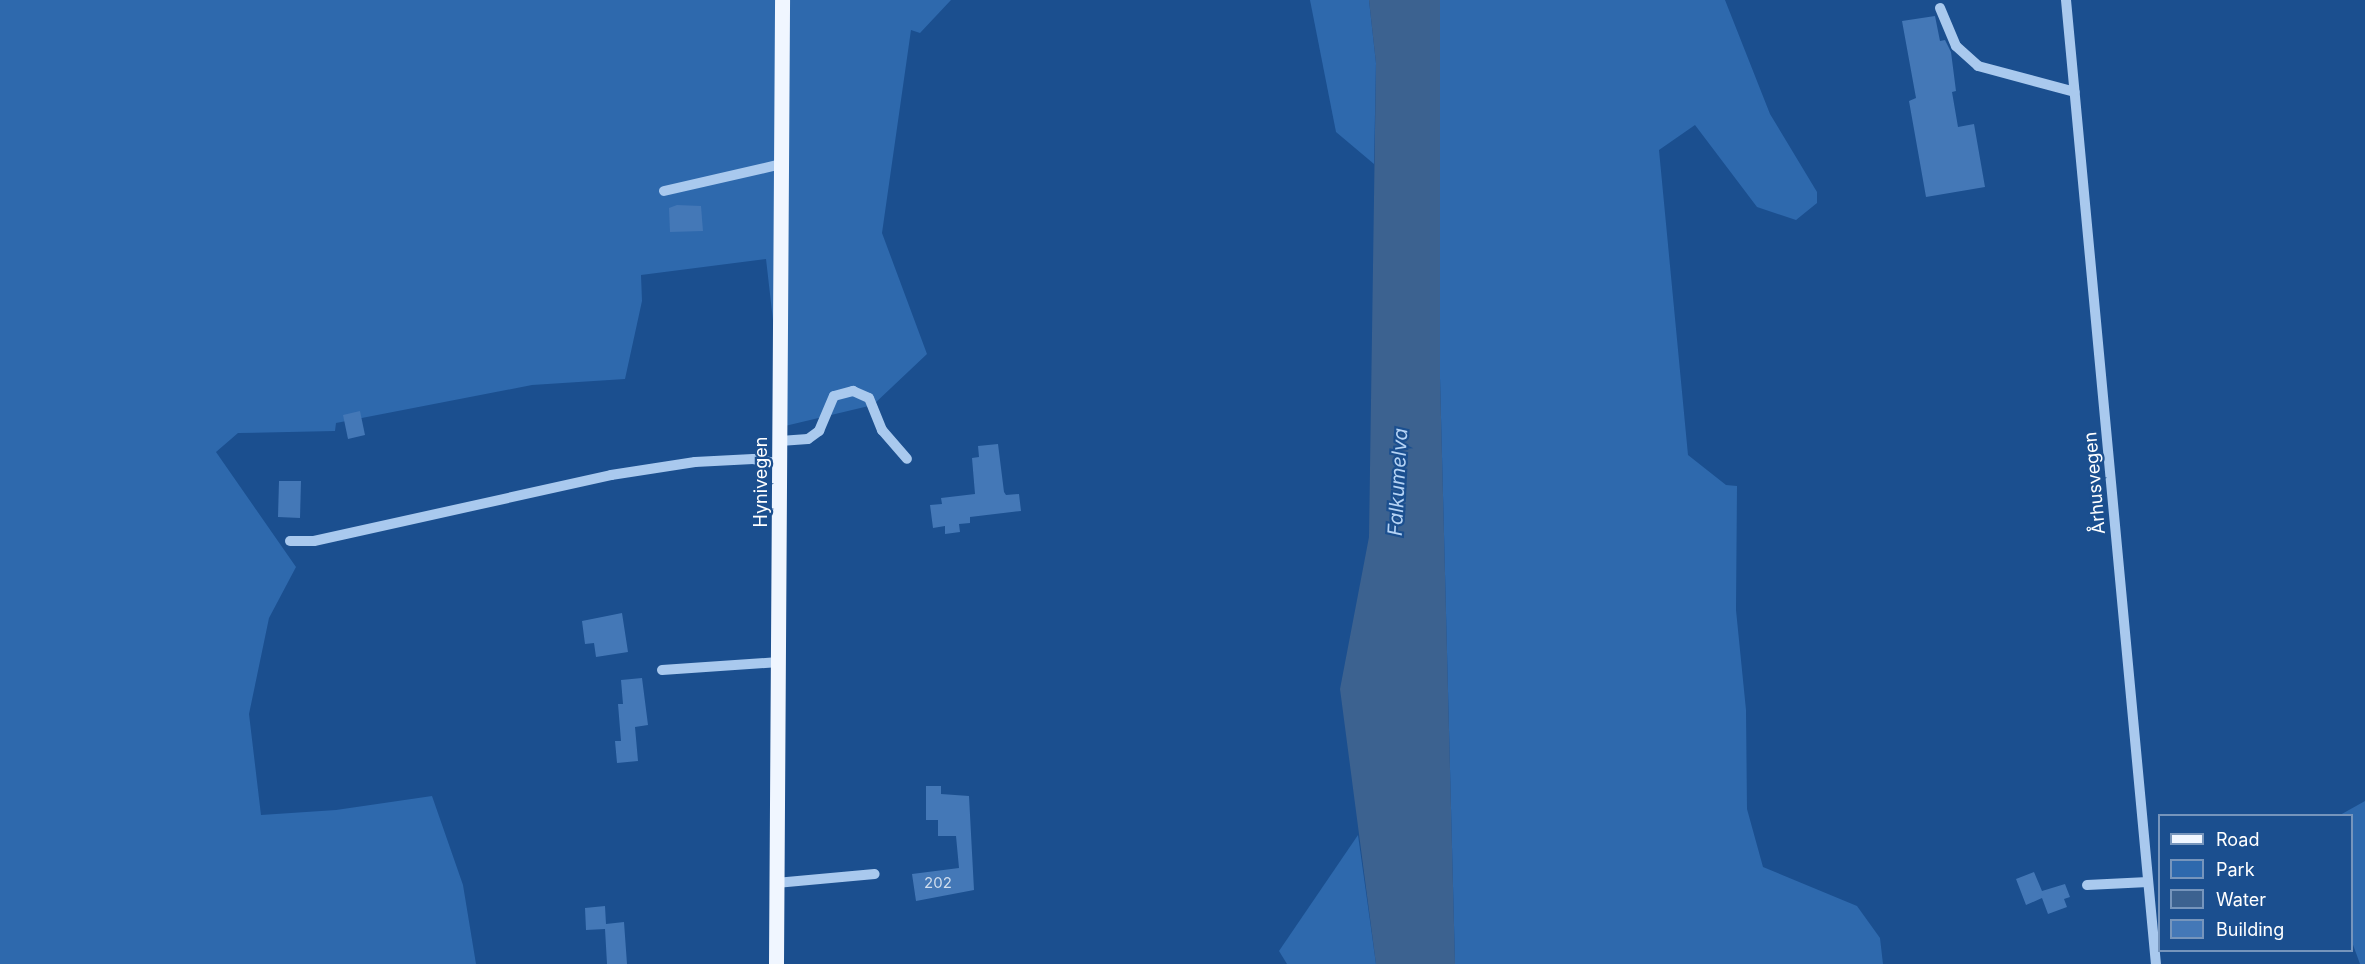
<!DOCTYPE html>
<meta charset="utf-8">
<style>
body{margin:0}
#map{position:relative;width:2365px;height:964px;overflow:hidden;background:#1b4f8f;font-family:Inter,sans-serif}
div>[style]{position:absolute}
[style*='--x']{left:calc(var(--x)*1px);top:calc(var(--y)*1px);width:calc(var(--w)*1px);rotate:calc(var(--a)*1deg)}
.green>*{inset:0;background:#2e69ad}
.water>*{inset:0;background:#3c6290}
.building>*{inset:0;background:#4478b7}
.minor>*{height:10px;margin:-5px;padding:0 5px;transform-origin:5px;border-radius:5px;background:#a9c9ee}
.major>*{height:15px;margin:-7.5px;padding:0 7.5px;transform-origin:7.5px;border-radius:7.5px;background:#f0f6ff}
span{translate:-50% -50%;white-space:nowrap;text-align:center;line-height:1.15;-webkit-text-stroke:4.5px #1b4f8f;paint-order:stroke}
.number-label{font-size:15px;color:#d0dded}
.number-label span{-webkit-text-stroke-width:0}
.street-label{font-size:18px;color:#fff}
.water-label{font-size:20px;color:#b5d3f5;font-style:italic}
.legend{position:absolute;left:2158px;top:814px;width:195px;height:138px;box-sizing:border-box;background:#1b4f8f;border:2px solid #7695bc;margin:0;padding:8px 10px;list-style:none;font-size:18px;color:#fff}
.legend li{display:flex;align-items:center;gap:12px;height:30px}
.legend b{width:30px;border:2px solid #7695bc}
</style>
<div id="map">
<div class="green">
<i style="clip-path:polygon(0 0,951px 0,920px 33px,911px 30px,882px 233px,927px 354px,873px 405px,785px 426px,766px 259px,641px 275px,642px 301px,625px 379px,532px 385px,336px 423px,335px 431px,238px 433px,216px 452px,296px 567px,269px 618px,249px 714px,261px 815px,336px 810px,432px 796px,463px 885px,476px 964px,0 964px)"></i>
<i style="clip-path:polygon(1310px 0,1369px 0,1376px 63px,1374px 164px,1336px 132px)"></i>
<i style="clip-path:polygon(1440px 0,1725px 0,1770px 114px,1817px 192px,1817px 203px,1796px 220px,1757px 207px,1695px 125px,1659px 150px,1688px 455px,1726px 485px,1737px 486px,1736px 610px,1746px 710px,1747px 809px,1763px 867px,1857px 906px,1880px 938px,1883px 964px,1455px 964px,1440px 378px)"></i>
<i style="clip-path:polygon(2365px 801px,2365px 964px,2360px 964px,2352px 942px,2352px 816px,2340px 815px)"></i>
<i style="clip-path:polygon(1358px 835px,1376px 964px,1287px 964px,1279px 951px)"></i>
</div>
<div class="water">
<i style="clip-path:polygon(1369px 0,1440px 0,1440px 378px,1455px 964px,1376px 964px,1340px 689px,1369px 537px,1376px 63px)"></i>
</div>
<div class="building">
<i style="clip-path:polygon(1935px 16px,1940px 41px,1945px 40px,1951px 52px,1956px 91px,1952px 92px,1958px 127px,1974px 124px,1985px 187px,1926px 197px,1909px 101px,1916px 98px,1902px 21px)"></i>
<i style="clip-path:polygon(677px 205px,701px 206px,703px 231px,670px 232px,669px 208px)"></i>
<i style="clip-path:polygon(360px 411px,365px 435px,348px 439px,343px 415px)"></i>
<i style="clip-path:polygon(998px 444px,1004px 492px,1006px 495px,1019px 494px,1021px 511px,970px 517px,970px 523px,959px 524px,960px 532px,945px 534px,945px 526px,933px 528px,930px 505px,942px 504px,941px 498px,975px 494px,972px 458px,979px 457px,978px 446px)"></i>
<i style="clip-path:polygon(279px 481px,301px 481px,300px 518px,278px 517px)"></i>
<i style="clip-path:polygon(622px 613px,628px 652px,596px 657px,594px 643px,585px 644px,582px 621px)"></i>
<i style="clip-path:polygon(642px 678px,648px 725px,635px 727px,638px 761px,617px 763px,615px 741px,621px 741px,618px 704px,623px 704px,621px 680px)"></i>
<i style="clip-path:polygon(926px 786px,941px 786px,941px 794px,969px 796px,974px 890px,916px 901px,912px 874px,959px 868px,956px 836px,938px 836px,938px 820px,926px 820px)"></i>
<i style="clip-path:polygon(2034px 872px,2042px 891px,2065px 884px,2070px 897px,2064px 899px,2067px 907px,2048px 914px,2042px 898px,2026px 905px,2016px 879px)"></i>
<i style="clip-path:polygon(605px 906px,606px 924px,624px 922px,627px 964px,607px 964px,605px 929px,586px 930px,585px 908px)"></i>
</div>
<div class="minor">
<i style="--x:2066;--y:0;--w:968;--a:84.67"></i>
<i style="--x:1940;--y:8;--w:41;--a:67.2"></i>
<i style="--x:1956;--y:46;--w:30;--a:42"></i>
<i style="--x:1978;--y:66;--w:100;--a:15"></i>
<i style="--x:664;--y:191;--w:121;--a:-12.9"></i>
<i style="--x:780;--y:441;--w:28;--a:-4"></i>
<i style="--x:808;--y:439;--w:14;--a:-36"></i>
<i style="--x:819;--y:431;--w:38;--a:-67"></i>
<i style="--x:834;--y:396;--w:20;--a:-15"></i>
<i style="--x:853;--y:391;--w:17;--a:24"></i>
<i style="--x:869;--y:398;--w:35;--a:68"></i>
<i style="--x:882;--y:430;--w:38;--a:49"></i>
<i style="--x:290;--y:541;--w:24;--a:0"></i>
<i style="--x:314;--y:541;--w:304;--a:-12.5"></i>
<i style="--x:611;--y:475;--w:85;--a:-8.8"></i>
<i style="--x:695;--y:462;--w:58;--a:-3"></i>
<i style="--x:753;--y:459;--w:27;--a:10"></i>
<i style="--x:662;--y:670;--w:117;--a:-3.9"></i>
<i style="--x:776;--y:883;--w:99;--a:-5.2"></i>
<i style="--x:2087;--y:885;--w:61;--a:-2.8"></i>
</div>
<div class="major">
<i style="--x:776;--y:964;--w:964;--a:-89.64"></i>
</div>
<div class="number-label">
<span style="left:938px;top:883px">202</span>
</div>
<div class="street-label">
<span style="left:761px;top:482px;rotate:-90deg">Hynivegen</span>
<span style="left:2095px;top:483px;rotate:-95deg">Århusvegen</span>
</div>
<div class="water-label">
<span style="left:1398px;top:482px;rotate:-87deg">Falkumelva</span>
</div>
<ul class="legend">
<li><b style="height:8px;background:#f0f6ff"></b>Road</li>
<li><b style="height:16px;background:#2e69ad"></b>Park</li>
<li><b style="height:16px;background:#3c6290"></b>Water</li>
<li><b style="height:16px;background:#4478b7"></b>Building</li>
</ul>
</div>
